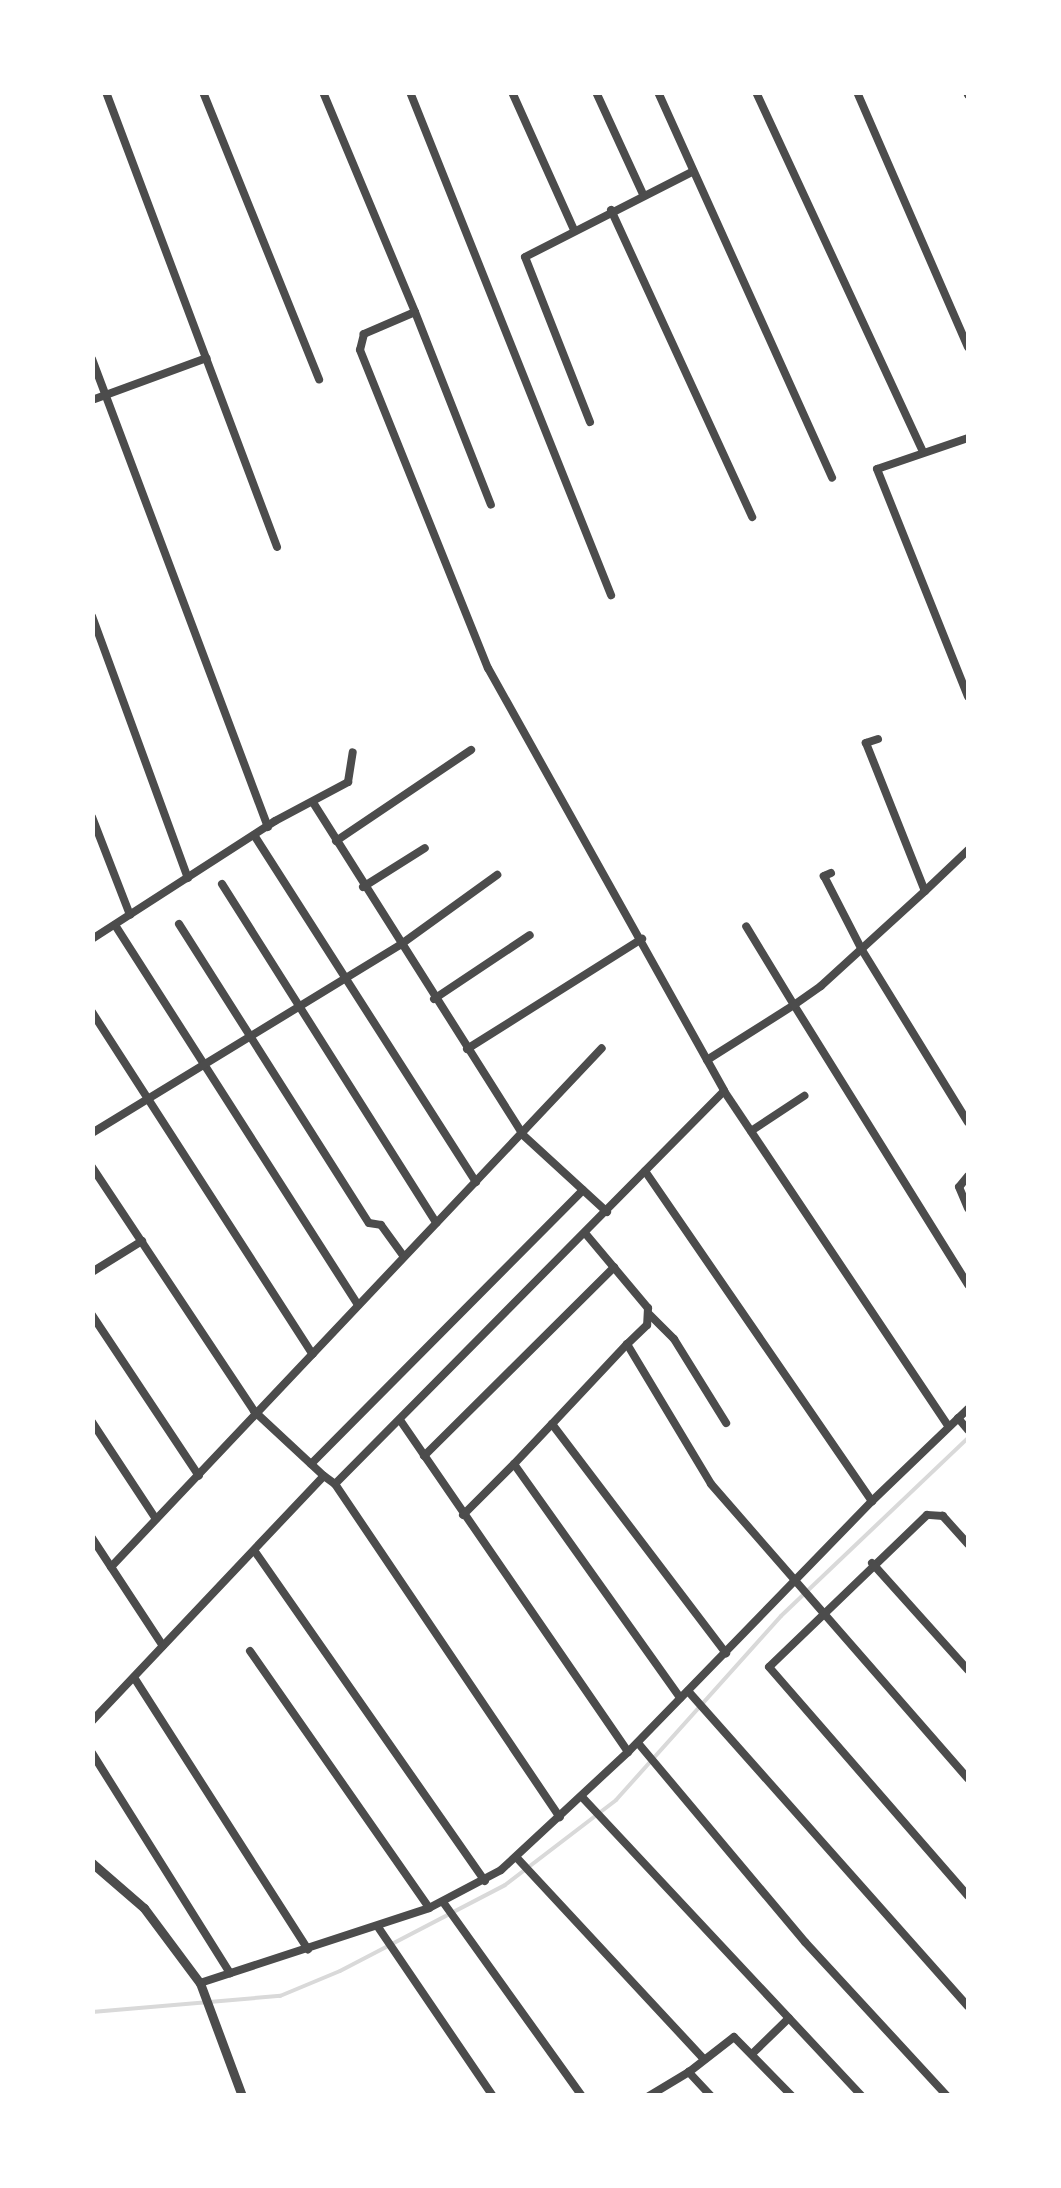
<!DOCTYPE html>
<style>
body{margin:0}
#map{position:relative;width:1061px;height:2188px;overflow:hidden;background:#fff;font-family:Jost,sans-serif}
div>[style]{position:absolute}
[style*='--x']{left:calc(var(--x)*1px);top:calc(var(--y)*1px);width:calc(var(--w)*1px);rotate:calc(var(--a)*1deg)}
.stream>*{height:4px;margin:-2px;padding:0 2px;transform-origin:2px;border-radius:2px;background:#d9d9d9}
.minor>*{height:8px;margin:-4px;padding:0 4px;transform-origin:4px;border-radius:4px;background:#4c4c4c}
.tertiary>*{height:9px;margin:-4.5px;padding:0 4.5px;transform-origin:4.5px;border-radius:4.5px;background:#4c4c4c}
span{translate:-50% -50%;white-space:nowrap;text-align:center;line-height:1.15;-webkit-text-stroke:10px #fff;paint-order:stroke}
.frame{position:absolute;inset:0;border:95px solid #fff;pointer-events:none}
</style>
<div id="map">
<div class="stream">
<i style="--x:92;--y:2012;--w:189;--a:-4.9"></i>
<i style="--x:280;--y:1996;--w:65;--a:-22.6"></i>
<i style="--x:340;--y:1971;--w:186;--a:-27.5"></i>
<i style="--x:505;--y:1885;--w:140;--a:-37.4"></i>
<i style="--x:616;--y:1800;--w:247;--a:-48.1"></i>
<i style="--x:781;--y:1616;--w:258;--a:-43.6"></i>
</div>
<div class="minor">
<i style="--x:106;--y:92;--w:486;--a:69.4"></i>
<i style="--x:203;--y:92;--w:310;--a:68"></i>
<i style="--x:323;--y:92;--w:238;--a:67.3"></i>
<i style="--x:415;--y:312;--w:56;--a:156.7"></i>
<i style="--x:364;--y:334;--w:16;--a:104"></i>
<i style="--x:360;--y:350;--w:343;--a:68.1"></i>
<i style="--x:488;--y:668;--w:484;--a:60.8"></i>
<i style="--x:724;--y:1091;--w:404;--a:56.2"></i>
<i style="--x:410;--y:92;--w:542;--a:68.22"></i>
<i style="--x:512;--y:92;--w:151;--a:65.8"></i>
<i style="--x:596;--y:92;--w:112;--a:65.3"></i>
<i style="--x:658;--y:92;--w:423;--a:65.7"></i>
<i style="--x:756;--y:92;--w:397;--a:65.1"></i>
<i style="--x:857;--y:92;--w:278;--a:66.5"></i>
<i style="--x:967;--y:92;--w:3;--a:72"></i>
<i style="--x:611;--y:210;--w:338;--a:65.3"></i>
<i style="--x:415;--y:312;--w:207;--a:68.5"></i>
<i style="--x:92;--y:359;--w:500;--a:69.4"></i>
<i style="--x:92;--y:400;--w:122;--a:-20.1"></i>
<i style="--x:590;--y:422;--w:177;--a:-111.5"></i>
<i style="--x:525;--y:257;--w:187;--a:-27"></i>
<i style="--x:968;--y:438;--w:96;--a:161.2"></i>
<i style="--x:877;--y:469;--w:245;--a:68.2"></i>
<i style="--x:92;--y:616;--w:279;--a:69.9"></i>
<i style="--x:878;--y:739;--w:13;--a:162"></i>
<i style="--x:866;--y:743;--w:159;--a:68.3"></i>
<i style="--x:925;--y:891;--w:141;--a:137.6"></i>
<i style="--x:821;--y:986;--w:33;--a:145"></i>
<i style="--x:794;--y:1005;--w:330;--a:58.1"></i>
<i style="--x:314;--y:804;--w:391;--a:57.7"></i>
<i style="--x:523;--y:1135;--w:114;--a:42.5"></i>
<i style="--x:92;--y:817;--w:105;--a:68.8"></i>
<i style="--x:254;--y:835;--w:412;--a:57.4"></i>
<i style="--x:336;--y:841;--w:163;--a:-34"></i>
<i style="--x:831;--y:873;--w:8;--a:157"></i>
<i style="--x:824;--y:876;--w:83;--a:62.8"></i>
<i style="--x:862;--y:950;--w:202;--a:58.4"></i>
<i style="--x:222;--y:884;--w:401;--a:57.7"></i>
<i style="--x:363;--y:887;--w:73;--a:-32.2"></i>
<i style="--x:925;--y:891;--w:59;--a:-43.6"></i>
<i style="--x:179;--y:924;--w:354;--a:57.6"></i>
<i style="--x:369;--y:1223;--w:12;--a:9"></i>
<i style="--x:381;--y:1225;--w:39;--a:54"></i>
<i style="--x:115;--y:925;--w:451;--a:57.4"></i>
<i style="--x:92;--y:939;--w:218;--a:-32.8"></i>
<i style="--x:275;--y:821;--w:83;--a:-28.1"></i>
<i style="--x:348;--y:782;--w:30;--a:-81"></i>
<i style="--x:434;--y:999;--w:115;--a:-33.7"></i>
<i style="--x:92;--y:1012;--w:407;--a:57.2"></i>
<i style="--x:467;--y:1049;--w:207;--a:-32.2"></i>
<i style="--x:707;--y:1060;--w:103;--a:-32.3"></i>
<i style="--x:794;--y:1005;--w:92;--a:-121.3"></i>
<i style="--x:751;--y:1131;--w:64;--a:-33.4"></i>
<i style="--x:92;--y:1133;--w:361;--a:-31.4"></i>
<i style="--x:400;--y:945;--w:120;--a:-35.8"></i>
<i style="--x:92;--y:1167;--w:293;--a:56.4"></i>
<i style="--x:254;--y:1411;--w:96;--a:42.9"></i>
<i style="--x:645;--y:1171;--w:401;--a:55.5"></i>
<i style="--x:968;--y:1176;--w:14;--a:129"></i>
<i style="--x:959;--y:1187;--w:23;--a:67"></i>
<i style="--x:585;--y:1233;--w:98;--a:50"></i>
<i style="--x:648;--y:1308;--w:17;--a:93"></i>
<i style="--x:647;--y:1325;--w:28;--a:136"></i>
<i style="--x:627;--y:1344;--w:163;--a:59"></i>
<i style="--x:711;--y:1484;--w:391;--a:48.9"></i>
<i style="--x:92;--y:1272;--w:59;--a:-31.8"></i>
<i style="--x:92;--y:1315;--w:193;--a:56.4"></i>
<i style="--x:650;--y:1315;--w:34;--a:45"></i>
<i style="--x:674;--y:1339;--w:99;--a:58.2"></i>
<i style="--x:958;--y:1418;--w:16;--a:50"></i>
<i style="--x:400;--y:1420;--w:403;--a:55.5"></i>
<i style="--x:92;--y:1422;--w:116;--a:56.6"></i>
<i style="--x:552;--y:1424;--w:110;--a:-46.8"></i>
<i style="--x:424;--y:1456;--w:268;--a:-44.8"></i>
<i style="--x:311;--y:1464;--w:386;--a:-45.2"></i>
<i style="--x:514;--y:1464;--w:55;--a:-46.5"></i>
<i style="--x:552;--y:1424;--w:288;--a:52.8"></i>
<i style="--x:335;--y:1484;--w:402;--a:56"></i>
<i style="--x:463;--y:1515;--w:72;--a:-45"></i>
<i style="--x:514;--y:1464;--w:287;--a:54.6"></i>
<i style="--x:92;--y:1538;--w:129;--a:56.7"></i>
<i style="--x:968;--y:1544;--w:38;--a:-132"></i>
<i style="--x:943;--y:1516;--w:16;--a:-176"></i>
<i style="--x:927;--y:1515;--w:219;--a:136.1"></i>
<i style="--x:769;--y:1667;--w:303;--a:49"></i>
<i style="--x:256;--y:1553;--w:400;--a:55.1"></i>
<i style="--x:872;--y:1563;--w:144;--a:48.1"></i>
<i style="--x:111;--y:1567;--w:714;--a:-46.59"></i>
<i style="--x:250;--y:1651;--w:313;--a:55.1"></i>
<i style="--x:135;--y:1679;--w:321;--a:57.4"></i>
<i style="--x:688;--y:1691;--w:421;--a:48.4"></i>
<i style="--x:92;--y:1721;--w:337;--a:-46.6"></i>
<i style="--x:324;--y:1476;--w:14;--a:36"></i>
<i style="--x:335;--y:1484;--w:553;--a:-45.29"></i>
<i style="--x:638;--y:1743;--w:260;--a:50"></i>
<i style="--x:805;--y:1942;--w:209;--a:47.3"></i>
<i style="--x:92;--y:1753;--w:260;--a:57.9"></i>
<i style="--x:582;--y:1797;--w:410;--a:46.9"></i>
<i style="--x:517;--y:1858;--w:275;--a:47.1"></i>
<i style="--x:443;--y:1902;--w:239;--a:54.4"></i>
<i style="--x:378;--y:1927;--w:204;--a:55.8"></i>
<i style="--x:200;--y:1983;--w:241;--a:-18.1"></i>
<i style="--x:429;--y:1908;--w:81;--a:-27.8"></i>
<i style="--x:501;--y:1870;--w:173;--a:-42.9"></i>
<i style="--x:628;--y:1752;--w:350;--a:-45.8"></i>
<i style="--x:872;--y:1501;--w:133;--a:-43.8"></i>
<i style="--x:753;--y:2053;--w:50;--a:-44.2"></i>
<i style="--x:649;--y:2096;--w:47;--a:-31"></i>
<i style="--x:711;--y:2096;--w:33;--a:-133"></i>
<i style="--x:689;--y:2072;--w:57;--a:-37.9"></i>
<i style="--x:734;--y:2037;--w:83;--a:45.5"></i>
</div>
<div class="tertiary">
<i style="--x:92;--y:1863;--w:69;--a:40.9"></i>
<i style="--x:144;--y:1908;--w:94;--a:53.3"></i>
<i style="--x:200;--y:1983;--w:121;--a:69.6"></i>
</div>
<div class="frame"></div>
</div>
